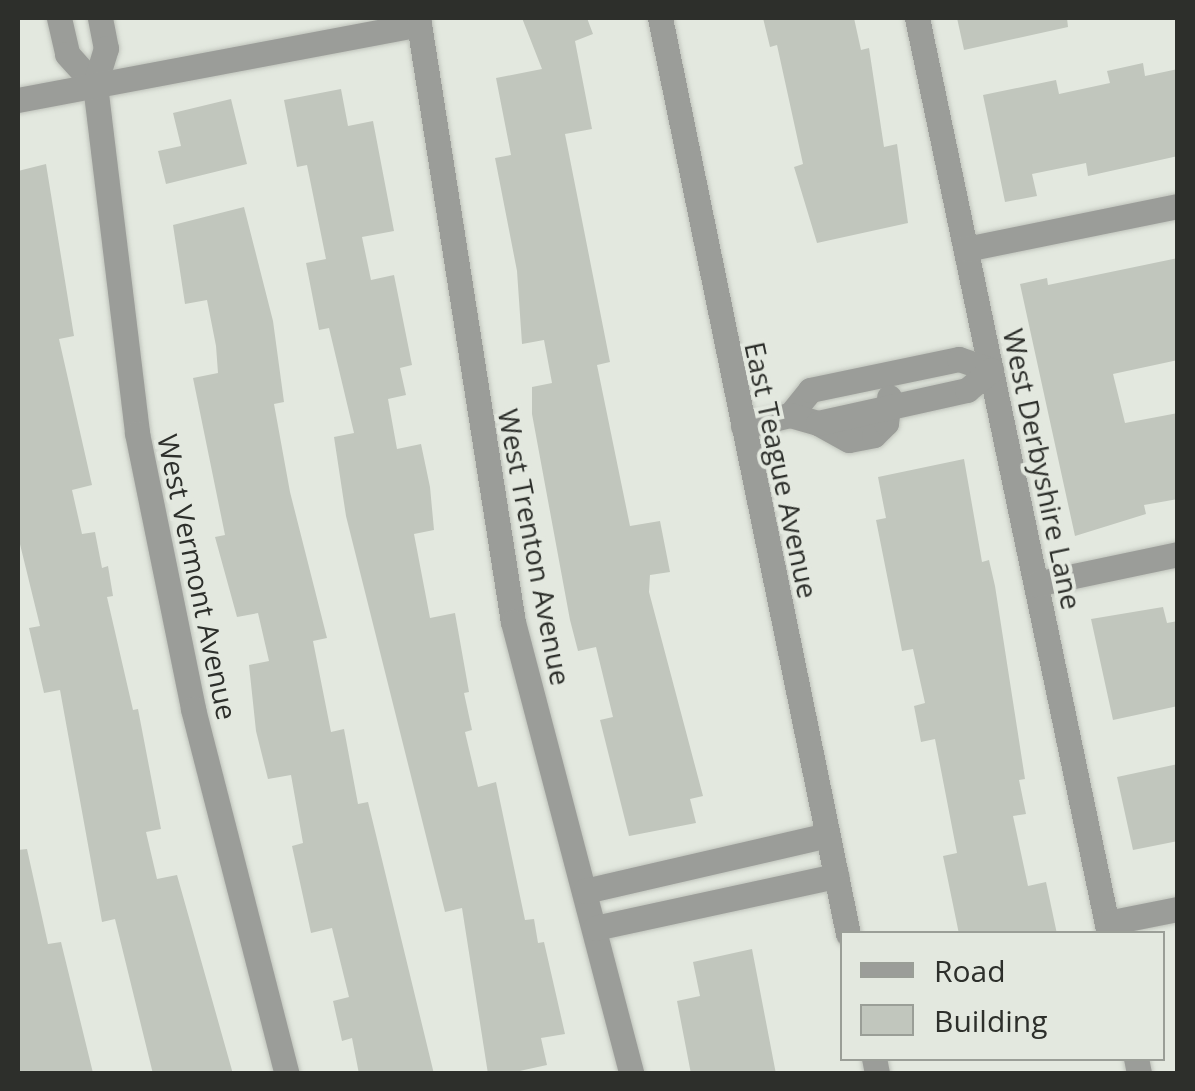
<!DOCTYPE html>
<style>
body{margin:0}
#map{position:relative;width:1195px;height:1091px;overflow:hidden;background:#e3e8df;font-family:"Open Sans",sans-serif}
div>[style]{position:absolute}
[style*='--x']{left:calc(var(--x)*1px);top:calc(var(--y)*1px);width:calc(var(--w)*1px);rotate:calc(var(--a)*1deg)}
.building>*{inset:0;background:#c1c6bd}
.roads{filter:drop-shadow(0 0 2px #bfc3bb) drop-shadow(0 0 2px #bfc3bb)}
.minor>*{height:25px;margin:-12.5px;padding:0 12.5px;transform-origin:12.5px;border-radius:12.5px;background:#9b9d99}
.tertiary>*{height:25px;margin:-12.5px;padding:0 12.5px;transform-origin:12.5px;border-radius:12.5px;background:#9b9d99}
span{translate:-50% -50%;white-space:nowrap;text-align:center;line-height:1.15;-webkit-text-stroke:8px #e3e8df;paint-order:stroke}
.street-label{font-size:28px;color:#2d2f2b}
.frame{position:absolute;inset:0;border:20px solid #2d2f2b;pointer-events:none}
.legend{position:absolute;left:840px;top:931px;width:325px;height:130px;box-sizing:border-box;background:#e3e8df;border:2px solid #9a9e97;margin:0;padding:12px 18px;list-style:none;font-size:30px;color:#2d2f2b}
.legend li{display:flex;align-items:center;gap:20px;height:50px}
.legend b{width:50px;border:2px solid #9a9e97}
</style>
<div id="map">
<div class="building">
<i style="clip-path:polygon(522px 18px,587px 18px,593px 34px,575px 41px,592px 129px,565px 134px,610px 362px,597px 365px,630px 526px,660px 521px,670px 572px,650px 575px,649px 592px,703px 796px,690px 799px,696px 823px,629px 836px,600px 720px,613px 717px,596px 647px,578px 651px,570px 620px,532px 414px,532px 387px,552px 383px,544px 340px,522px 344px,517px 271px,495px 158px,511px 155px,496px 78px,542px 69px)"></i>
<i style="clip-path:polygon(763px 18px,854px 18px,861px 50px,869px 48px,884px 147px,897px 144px,908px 223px,817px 243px,794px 167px,803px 164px,777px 45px,770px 47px)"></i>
<i style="clip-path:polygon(957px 18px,1067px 18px,1068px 27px,964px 50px)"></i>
<i style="clip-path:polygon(1143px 63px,1145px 76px,1178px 69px,1178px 156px,1088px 176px,1086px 163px,1032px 174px,1037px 196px,1005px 202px,983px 95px,1056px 80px,1059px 94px,1110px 83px,1107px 71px)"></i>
<i style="clip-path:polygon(341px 89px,348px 126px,373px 121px,394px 231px,362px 237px,371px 280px,394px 275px,412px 365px,400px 368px,406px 395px,388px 399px,397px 449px,421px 444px,430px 487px,434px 530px,414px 534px,430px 618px,455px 613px,469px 692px,464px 693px,472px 730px,465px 732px,478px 787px,496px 782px,525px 920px,534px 919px,538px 943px,544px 942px,565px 1034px,541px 1038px,547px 1065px,506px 1074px,488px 1074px,462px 908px,445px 912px,346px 516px,334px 437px,354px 433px,329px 328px,319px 330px,306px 263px,326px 259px,307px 165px,297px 167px,284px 100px)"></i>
<i style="clip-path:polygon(231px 99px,247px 164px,166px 184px,158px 151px,181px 146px,173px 113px)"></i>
<i style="clip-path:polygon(46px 164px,74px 336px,59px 339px,92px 485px,72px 490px,82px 534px,95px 532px,102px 568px,108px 566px,113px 596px,107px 597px,133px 710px,138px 709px,161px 829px,146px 832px,157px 879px,177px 875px,233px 1074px,153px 1074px,115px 919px,102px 922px,60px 690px,44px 693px,29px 628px,40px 626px,18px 536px,18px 171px)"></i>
<i style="clip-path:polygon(244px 207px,273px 321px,284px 402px,274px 404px,290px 492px,327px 638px,313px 641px,331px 732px,344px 729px,358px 804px,368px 802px,434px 1074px,359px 1074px,352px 1038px,342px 1041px,333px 1001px,349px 997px,332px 928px,311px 933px,292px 846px,303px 843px,291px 775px,268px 779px,256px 731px,249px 665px,269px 661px,258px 613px,237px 617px,215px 537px,225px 535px,193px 378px,218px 373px,216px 346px,207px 300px,185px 304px,173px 225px)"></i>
<i style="clip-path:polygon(1178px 258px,1178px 360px,1113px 374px,1125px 423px,1178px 413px,1178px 499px,1144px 505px,1146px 514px,1075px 536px,1020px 284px,1047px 278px,1048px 285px)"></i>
<i style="clip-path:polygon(964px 459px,982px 562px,989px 560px,995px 586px,1025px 779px,1019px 780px,1026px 814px,1013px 816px,1028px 886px,1046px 882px,1057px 934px,959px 934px,943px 856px,957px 853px,935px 739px,921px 742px,914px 706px,925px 703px,913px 649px,902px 651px,876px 520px,886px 518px,878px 477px)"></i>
<i style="clip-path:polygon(1163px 607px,1167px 623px,1178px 621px,1178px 706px,1113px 720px,1091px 619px)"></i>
<i style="clip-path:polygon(1178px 764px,1178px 841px,1133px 850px,1117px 777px)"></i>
<i style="clip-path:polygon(27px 849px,48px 944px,61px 942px,93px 1073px,18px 1073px,18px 850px)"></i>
<i style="clip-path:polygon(752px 949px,776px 1074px,691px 1074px,677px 1001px,700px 996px,693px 962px)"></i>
</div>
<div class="roads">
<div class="minor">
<i style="--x:59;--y:18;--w:37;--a:77"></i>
<i style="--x:67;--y:54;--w:42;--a:47.9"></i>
<i style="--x:100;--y:18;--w:31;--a:79"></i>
<i style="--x:106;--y:48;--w:39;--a:107"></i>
<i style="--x:95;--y:85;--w:351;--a:83.1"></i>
<i style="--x:137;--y:433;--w:282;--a:78.5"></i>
<i style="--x:193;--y:709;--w:377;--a:75.6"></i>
<i style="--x:917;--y:18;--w:936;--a:78.16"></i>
<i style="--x:18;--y:100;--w:408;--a:-10.7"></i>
<i style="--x:419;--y:24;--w:605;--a:81.07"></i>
<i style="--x:513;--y:622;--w:467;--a:75.3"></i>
<i style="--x:966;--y:249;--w:216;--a:-11.5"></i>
<i style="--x:790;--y:415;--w:32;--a:-51"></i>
<i style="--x:810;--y:390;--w:152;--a:-11.8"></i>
<i style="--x:959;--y:359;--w:34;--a:19"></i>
<i style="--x:818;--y:423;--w:35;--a:29"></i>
<i style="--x:849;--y:440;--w:25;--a:-11"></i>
<i style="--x:874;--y:435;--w:17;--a:-45"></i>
<i style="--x:886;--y:423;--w:26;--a:-83"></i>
<i style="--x:743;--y:426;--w:48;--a:-13.2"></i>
<i style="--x:790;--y:415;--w:29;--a:16"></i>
<i style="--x:818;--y:423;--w:153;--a:-12.5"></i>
<i style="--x:967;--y:390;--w:31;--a:-40"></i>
<i style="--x:1036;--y:584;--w:145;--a:-11.9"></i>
<i style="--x:585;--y:891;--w:248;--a:-13"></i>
<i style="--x:1107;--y:923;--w:72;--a:-11.2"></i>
<i style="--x:595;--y:928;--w:247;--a:-12.2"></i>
<i style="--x:1136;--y:1058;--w:16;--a:79"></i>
</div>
<div class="tertiary">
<i style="--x:660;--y:18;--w:935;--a:78.4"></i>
<i style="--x:874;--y:1058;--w:16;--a:79"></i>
</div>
</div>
<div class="street-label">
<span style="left:1043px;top:469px;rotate:78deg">West Derbyshire Lane</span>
<span style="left:782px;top:470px;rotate:78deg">East Teague Avenue</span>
<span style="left:535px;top:547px;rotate:79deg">West Trenton Avenue</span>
<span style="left:198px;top:577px;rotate:78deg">West Vermont Avenue</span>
</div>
<div class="frame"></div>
<ul class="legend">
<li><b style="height:12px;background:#9b9d99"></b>Road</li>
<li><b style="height:28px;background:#c1c6bd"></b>Building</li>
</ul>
</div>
